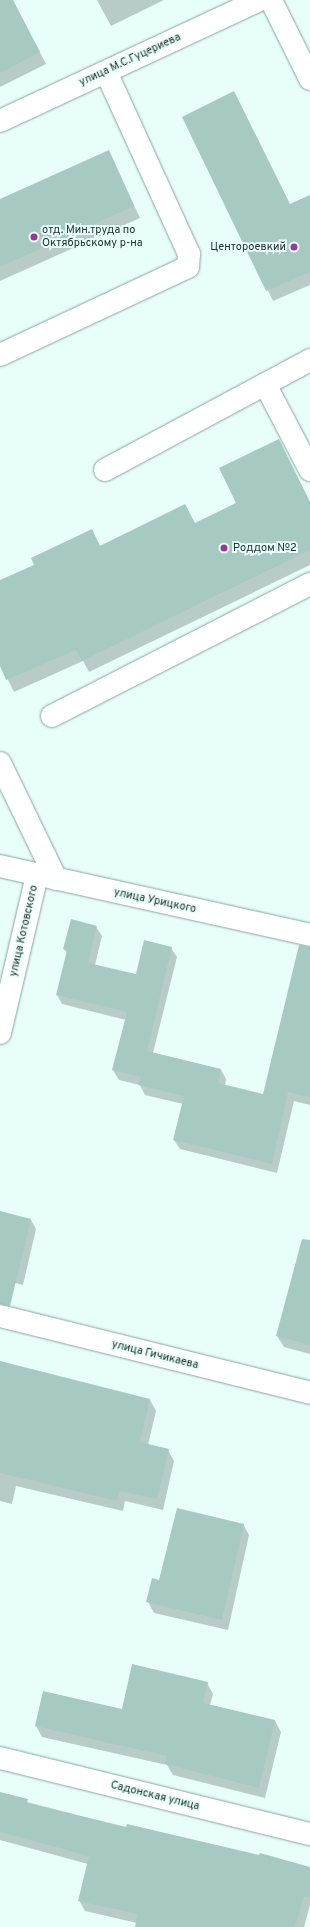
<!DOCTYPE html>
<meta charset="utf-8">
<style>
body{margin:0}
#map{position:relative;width:310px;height:1927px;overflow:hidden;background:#e8fef9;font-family:Overpass,sans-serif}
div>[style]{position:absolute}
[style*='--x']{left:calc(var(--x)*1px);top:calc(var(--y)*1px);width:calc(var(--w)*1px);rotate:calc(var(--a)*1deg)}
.shadow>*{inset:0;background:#0003}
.building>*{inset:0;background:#a6cac2}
.roads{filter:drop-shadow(0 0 1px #85a7a0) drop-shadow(0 0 1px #85a7a0)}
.minor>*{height:22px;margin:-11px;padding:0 11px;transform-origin:11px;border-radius:11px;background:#fff}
.dots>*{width:11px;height:11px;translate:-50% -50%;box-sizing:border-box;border:2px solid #e8fef9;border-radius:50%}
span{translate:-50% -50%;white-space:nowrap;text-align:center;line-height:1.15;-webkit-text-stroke:4px #e8fef9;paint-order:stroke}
.street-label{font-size:11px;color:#23322f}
.poi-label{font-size:11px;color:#23322f}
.left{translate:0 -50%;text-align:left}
.right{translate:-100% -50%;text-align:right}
</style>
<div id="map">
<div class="shadow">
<i style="clip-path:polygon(97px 0,164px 0,111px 26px)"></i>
<i style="clip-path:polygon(0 7px,19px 12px,46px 64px,0 87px)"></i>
<i style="clip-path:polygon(184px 117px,290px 205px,310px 196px,310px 285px,273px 301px)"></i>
<i style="clip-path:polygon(109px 151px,140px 218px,0 281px,0 200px)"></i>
<i style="clip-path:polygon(278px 440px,310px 502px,310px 565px,89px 672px,83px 661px,14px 692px,0 664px,0 581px,36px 565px,91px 530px,100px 546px,185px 505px,195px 524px,237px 503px)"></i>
<i style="clip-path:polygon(96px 927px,102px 936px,95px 965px,137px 975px,171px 948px,177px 957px,153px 1053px,221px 1070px,226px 1079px,225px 1086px,264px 1095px,310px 981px,310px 1105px,294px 1101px,277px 1173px,180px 1149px,174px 1140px,183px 1104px,145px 1095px,140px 1085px,119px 1080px,113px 1070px,126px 1020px,62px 1004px,57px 995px,67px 953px,64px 949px)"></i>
<i style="clip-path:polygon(0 1212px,31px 1220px,36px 1229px,23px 1285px,0 1279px)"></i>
<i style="clip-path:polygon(310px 1249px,310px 1354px,284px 1347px,277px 1336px)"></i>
<i style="clip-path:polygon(0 1362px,150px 1400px,156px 1411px,148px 1445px,168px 1450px,174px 1461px,163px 1510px,125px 1501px,123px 1511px,16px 1486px,12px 1504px,0 1501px)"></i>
<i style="clip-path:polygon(243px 1524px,249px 1535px,228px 1630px,154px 1613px,148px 1602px,160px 1581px)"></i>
<i style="clip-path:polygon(207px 1683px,213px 1694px,210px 1705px,275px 1721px,281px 1732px,265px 1798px,173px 1775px,167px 1765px,42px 1737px,36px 1726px,44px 1692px,122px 1710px)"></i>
<i style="clip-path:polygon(0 1795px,127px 1828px,310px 1868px,310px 1905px,304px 1927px,136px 1927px,137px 1923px,85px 1911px,79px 1900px,88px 1864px,0 1840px)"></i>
</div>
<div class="building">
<i style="clip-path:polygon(0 0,13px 0,40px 52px,0 73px)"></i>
<i style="clip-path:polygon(234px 91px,290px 204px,310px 195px,310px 272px,266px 291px,182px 117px)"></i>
<i style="clip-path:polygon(109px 150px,134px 206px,0 267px,0 199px)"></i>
<i style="clip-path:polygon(279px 439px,310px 502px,310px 550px,82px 661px,76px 650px,6px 680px,0 666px,0 580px,34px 565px,31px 558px,92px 529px,100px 546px,185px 504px,195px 523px,236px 503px,219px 468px)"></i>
<i style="clip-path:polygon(71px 919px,97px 926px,88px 963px,136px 974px,144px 940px,172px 947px,147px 1051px,221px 1069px,218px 1083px,263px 1094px,299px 945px,310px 947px,310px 1097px,288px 1092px,272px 1164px,173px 1140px,184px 1096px,138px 1085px,141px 1077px,112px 1070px,127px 1012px,56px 995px,67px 950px,63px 949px)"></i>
<i style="clip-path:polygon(0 1211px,31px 1219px,10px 1306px,0 1304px)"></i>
<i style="clip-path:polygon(302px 1239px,310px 1240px,310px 1345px,276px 1336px)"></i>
<i style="clip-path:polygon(0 1361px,150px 1399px,140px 1442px,169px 1449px,157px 1499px,119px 1491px,117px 1501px,0 1473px)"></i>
<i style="clip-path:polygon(177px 1508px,244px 1524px,222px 1620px,146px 1602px,152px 1578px,159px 1580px)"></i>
<i style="clip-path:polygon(132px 1664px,208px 1682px,203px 1703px,275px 1720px,259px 1788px,165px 1764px,167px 1756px,35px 1726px,43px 1691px,122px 1709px)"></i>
<i style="clip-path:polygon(0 1792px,28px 1799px,27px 1803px,126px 1827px,127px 1824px,259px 1855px,260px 1853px,310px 1867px,310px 1897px,304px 1896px,295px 1927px,135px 1927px,138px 1914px,78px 1901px,89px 1856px,0 1832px)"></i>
</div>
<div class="roads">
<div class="minor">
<i style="--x:271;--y:0;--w:88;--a:63.7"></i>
<i style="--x:0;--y:121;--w:287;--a:-25"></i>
<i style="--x:0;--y:355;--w:208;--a:-25.1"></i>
<i style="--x:188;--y:267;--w:13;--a:-86"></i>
<i style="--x:189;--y:254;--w:200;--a:-114.5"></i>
<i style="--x:265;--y:384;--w:97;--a:62.4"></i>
<i style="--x:105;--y:470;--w:233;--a:-28.2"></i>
<i style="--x:52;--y:716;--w:290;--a:-27.1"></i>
<i style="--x:0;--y:763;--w:129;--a:64.2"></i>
<i style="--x:0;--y:866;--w:318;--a:12.5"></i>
<i style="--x:0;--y:1033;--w:162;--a:-76.8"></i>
<i style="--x:0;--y:1316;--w:319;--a:13.9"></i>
<i style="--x:0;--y:1758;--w:319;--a:13.8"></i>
</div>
</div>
<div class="dots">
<i style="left:34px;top:237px;background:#9d3699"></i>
<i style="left:294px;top:247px;background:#9d3699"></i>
<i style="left:224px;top:548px;background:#9d3699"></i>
</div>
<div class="street-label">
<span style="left:130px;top:60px;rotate:-25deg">улица М.С.Гуцериева</span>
<span style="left:155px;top:901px;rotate:12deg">улица Урицкого</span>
<span style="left:24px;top:931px;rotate:-77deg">улица Котовского</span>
<span style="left:155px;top:1355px;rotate:14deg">улица Гичикаева</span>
<span style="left:155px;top:1796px;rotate:14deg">Садонская улица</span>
</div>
<div class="poi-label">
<span class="left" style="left:42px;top:237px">отд. Мин.труда по<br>Октябрьскому р-на</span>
<span class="right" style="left:286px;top:247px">Центороевкий</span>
<span class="left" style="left:233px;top:548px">Роддом №2</span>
</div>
</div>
